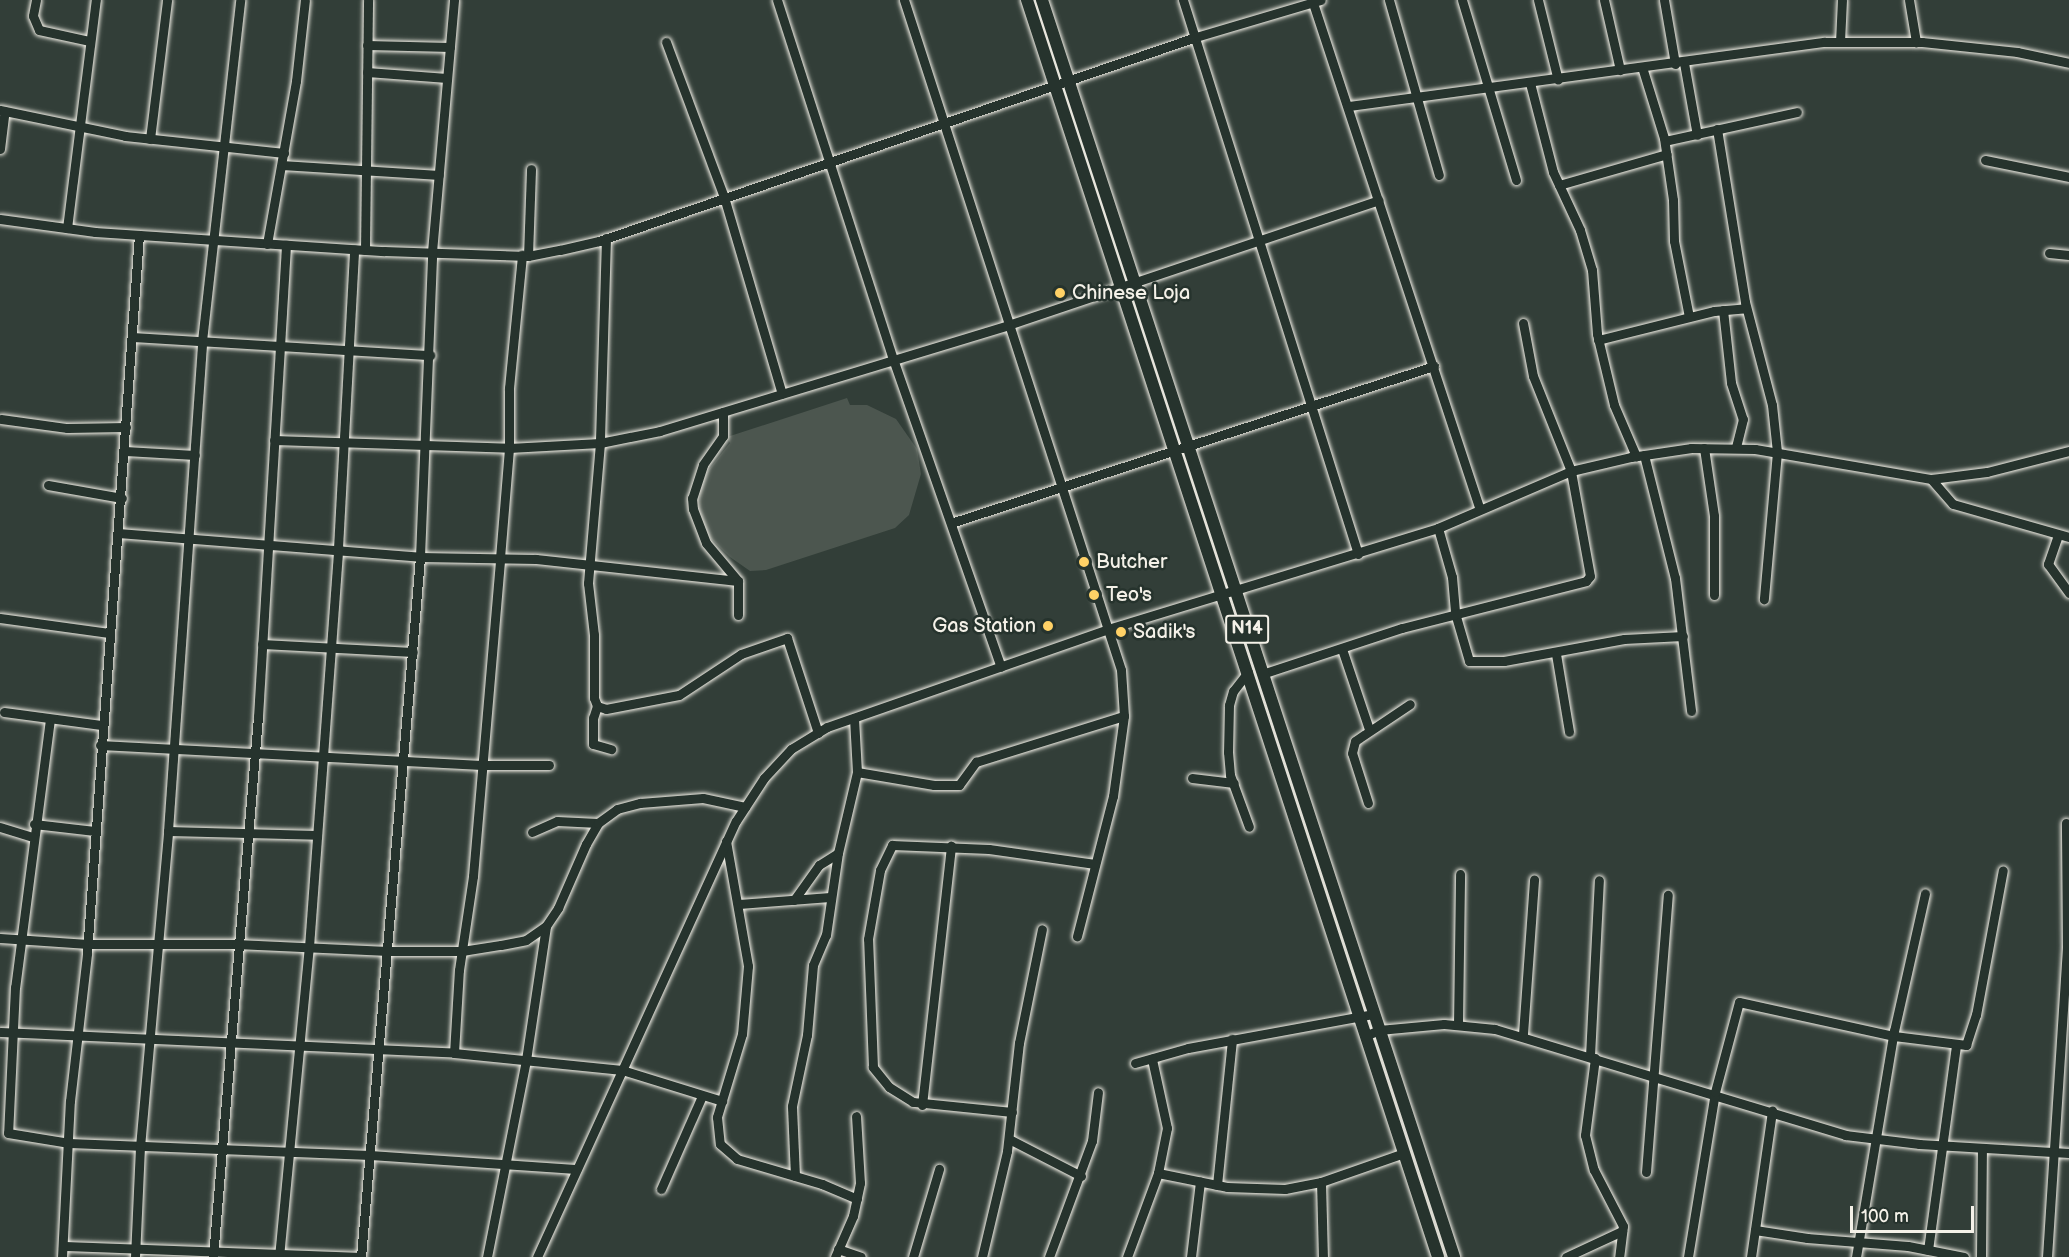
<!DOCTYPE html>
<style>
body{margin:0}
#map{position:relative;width:2069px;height:1257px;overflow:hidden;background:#323e38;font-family:"Balsamiq Sans",sans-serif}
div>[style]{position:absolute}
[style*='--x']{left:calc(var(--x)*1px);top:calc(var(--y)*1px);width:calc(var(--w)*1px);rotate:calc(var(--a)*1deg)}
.green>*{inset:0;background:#4c564f}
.roads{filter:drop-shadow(0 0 2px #f4f1e8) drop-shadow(0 0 2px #f4f1e8)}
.minor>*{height:9px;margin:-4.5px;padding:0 4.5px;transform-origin:4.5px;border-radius:4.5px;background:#26332d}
.major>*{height:12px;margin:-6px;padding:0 6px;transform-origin:6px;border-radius:6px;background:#26332d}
.dots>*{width:16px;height:16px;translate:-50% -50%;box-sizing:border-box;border:3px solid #26332d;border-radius:50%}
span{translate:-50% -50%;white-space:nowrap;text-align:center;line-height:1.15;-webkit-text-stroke:5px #26332d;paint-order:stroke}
.shield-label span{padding:2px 4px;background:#26332d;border:2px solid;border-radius:4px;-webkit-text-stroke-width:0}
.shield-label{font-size:18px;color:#f4f1e8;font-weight:700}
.poi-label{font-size:20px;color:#f4f1e8}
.left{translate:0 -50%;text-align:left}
.right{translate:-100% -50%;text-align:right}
.scale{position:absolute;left:1850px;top:1206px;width:124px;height:27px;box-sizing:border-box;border:3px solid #f4f1e8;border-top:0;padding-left:8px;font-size:18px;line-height:21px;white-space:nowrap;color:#f4f1e8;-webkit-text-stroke:4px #26332d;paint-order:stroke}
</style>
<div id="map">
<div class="green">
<i style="clip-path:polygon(847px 398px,850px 405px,867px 405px,896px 419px,917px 449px,921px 474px,909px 515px,895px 528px,766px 570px,750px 571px,730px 557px,705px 533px,699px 511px,700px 490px,707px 472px,730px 443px,727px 437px)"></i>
</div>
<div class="roads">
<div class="minor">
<i style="--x:36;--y:0;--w:16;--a:101"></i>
<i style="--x:33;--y:16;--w:15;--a:67"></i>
<i style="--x:39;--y:30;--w:51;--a:12.4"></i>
<i style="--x:777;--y:0;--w:377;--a:72.1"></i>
<i style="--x:893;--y:359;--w:326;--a:70.7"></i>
<i style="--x:904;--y:0;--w:704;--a:72.05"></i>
<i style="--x:1121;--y:670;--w:46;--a:86.3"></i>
<i style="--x:1124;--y:716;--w:81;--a:97.8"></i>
<i style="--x:1113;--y:796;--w:145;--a:104.4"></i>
<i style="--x:1183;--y:0;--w:581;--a:72.47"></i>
<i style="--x:1312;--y:0;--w:534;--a:71.77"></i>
<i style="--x:1389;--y:0;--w:182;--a:74.1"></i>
<i style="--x:1462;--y:0;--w:188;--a:73.3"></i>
<i style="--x:1538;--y:0;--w:82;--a:76"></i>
<i style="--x:1604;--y:0;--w:72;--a:77.1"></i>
<i style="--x:1664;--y:0;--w:65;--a:80.2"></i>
<i style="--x:1909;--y:0;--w:43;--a:80.5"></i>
<i style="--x:666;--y:42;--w:165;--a:69.5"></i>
<i style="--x:724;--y:197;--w:205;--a:73.6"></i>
<i style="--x:1840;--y:42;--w:42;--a:-87.3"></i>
<i style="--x:367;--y:45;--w:83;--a:1.4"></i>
<i style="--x:1684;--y:63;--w:73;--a:79.8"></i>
<i style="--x:1642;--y:67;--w:74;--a:72.8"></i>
<i style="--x:1664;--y:138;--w:63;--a:81.7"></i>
<i style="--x:1673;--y:200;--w:41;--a:88.6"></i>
<i style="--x:1674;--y:241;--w:77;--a:78.8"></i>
<i style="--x:367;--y:72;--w:80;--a:4.3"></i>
<i style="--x:1530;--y:83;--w:92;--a:75.5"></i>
<i style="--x:1553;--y:172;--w:64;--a:65"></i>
<i style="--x:1580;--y:230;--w:42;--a:73.3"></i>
<i style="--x:1592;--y:270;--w:64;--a:85.5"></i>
<i style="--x:1597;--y:334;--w:73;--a:76.5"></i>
<i style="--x:1614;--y:405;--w:56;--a:66.7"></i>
<i style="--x:1349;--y:106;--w:480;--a:-7.7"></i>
<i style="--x:1825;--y:42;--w:97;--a:0"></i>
<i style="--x:1922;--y:42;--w:96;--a:6"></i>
<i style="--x:2017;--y:52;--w:53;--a:11.9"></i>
<i style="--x:0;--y:110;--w:128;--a:11.7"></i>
<i style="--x:125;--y:136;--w:160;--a:6.1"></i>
<i style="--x:1717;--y:129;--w:175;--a:80.8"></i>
<i style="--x:1745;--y:302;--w:106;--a:75.3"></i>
<i style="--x:1772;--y:405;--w:47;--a:83.9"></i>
<i style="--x:1777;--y:452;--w:148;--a:95.1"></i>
<i style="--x:150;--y:139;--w:140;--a:-83"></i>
<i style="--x:1665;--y:141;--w:135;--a:-12.4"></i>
<i style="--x:0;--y:149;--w:38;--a:-83"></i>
<i style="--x:1985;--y:160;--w:86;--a:11.4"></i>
<i style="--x:282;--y:165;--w:157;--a:3.6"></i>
<i style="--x:1559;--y:185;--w:112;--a:-16"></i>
<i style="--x:0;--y:219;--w:96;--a:7.8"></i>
<i style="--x:95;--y:232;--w:290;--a:3.8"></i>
<i style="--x:384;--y:251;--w:144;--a:2"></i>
<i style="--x:528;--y:256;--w:33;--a:-11"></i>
<i style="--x:560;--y:250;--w:40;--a:-13"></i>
<i style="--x:599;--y:241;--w:631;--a:-18.87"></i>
<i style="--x:1196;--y:37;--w:130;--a:-16.5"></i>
<i style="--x:67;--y:228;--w:230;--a:-82.8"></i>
<i style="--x:606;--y:238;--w:205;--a:91.7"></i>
<i style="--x:600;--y:443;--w:141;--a:94.9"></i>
<i style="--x:588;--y:583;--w:52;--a:83.4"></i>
<i style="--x:594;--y:635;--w:63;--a:90"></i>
<i style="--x:594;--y:698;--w:9;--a:69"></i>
<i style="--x:597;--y:706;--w:13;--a:108"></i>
<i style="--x:593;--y:718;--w:26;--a:90"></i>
<i style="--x:593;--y:744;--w:19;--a:16"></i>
<i style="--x:267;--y:244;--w:166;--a:-79.9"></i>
<i style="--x:296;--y:81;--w:81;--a:-83.7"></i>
<i style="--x:365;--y:250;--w:250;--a:-89.3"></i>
<i style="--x:2049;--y:253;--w:20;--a:6"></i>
<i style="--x:528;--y:256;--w:87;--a:-88"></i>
<i style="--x:1723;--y:310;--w:73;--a:83.7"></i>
<i style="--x:1731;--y:383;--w:38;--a:72"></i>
<i style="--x:1743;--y:419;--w:30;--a:104"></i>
<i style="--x:133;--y:337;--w:298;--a:3.5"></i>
<i style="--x:1598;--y:340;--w:120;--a:-14"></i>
<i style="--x:1714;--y:311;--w:32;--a:-5"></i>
<i style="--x:723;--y:412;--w:24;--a:90"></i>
<i style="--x:723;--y:436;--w:35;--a:125"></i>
<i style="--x:703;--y:465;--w:35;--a:108"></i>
<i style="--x:692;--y:498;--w:11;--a:85"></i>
<i style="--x:693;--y:509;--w:36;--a:69"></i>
<i style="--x:706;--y:543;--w:50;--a:49.9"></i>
<i style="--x:738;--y:581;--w:34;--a:90"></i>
<i style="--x:1;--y:419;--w:67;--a:7.8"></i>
<i style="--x:67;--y:428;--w:59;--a:-1"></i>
<i style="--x:274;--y:440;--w:235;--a:1.9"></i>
<i style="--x:509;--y:448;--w:91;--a:-3.1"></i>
<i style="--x:600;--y:443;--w:61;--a:-11.3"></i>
<i style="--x:660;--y:431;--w:364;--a:-16.9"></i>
<i style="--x:1008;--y:325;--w:391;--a:-18.6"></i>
<i style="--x:1704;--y:448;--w:69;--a:81.6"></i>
<i style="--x:1714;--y:516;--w:79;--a:90"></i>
<i style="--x:125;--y:451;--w:70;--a:3.3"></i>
<i style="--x:1644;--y:455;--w:127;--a:75.9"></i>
<i style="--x:1675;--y:578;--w:134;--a:83.1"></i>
<i style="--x:1931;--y:479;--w:33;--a:49"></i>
<i style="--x:1953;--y:504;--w:121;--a:15.9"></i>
<i style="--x:48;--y:485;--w:75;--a:10"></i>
<i style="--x:951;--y:523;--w:508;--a:-18.01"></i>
<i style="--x:1438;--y:528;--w:51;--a:74.1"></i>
<i style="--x:1452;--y:577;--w:36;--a:85"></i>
<i style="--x:1455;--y:613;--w:50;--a:73.7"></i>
<i style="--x:1469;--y:661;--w:35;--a:0"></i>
<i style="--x:1504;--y:661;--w:122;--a:-10.4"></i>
<i style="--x:1624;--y:639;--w:59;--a:-2.9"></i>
<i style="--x:118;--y:533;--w:303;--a:4.5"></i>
<i style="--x:420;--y:557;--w:116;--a:1"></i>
<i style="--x:536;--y:559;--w:203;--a:6.2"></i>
<i style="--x:2058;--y:535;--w:31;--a:109"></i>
<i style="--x:2048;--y:564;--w:36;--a:54"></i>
<i style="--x:0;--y:618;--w:110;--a:7.8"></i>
<i style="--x:262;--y:644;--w:151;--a:3"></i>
<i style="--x:1342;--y:649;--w:84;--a:71.4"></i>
<i style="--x:1556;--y:654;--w:79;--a:80.5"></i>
<i style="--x:1248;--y:672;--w:24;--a:128"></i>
<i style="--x:1233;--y:691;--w:15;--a:106"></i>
<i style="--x:1229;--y:705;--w:47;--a:91.2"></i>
<i style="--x:1228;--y:752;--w:23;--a:85"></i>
<i style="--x:1230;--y:775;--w:55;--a:69.9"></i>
<i style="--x:1262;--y:674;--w:147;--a:-18.2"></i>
<i style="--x:1402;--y:628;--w:190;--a:-14.3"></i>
<i style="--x:1586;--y:581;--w:6;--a:-51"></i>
<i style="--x:1590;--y:576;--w:107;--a:-100.3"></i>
<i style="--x:1571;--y:471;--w:102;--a:-111.8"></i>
<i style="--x:1533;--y:376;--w:54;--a:-100.7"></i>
<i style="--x:597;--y:706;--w:9;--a:18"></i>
<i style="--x:606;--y:709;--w:74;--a:-10.9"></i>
<i style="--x:679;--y:695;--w:74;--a:-33.5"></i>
<i style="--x:741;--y:654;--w:49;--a:-19.2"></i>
<i style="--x:787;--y:638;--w:100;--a:71.9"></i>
<i style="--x:4;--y:712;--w:98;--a:7.6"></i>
<i style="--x:50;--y:719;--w:270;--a:97.4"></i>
<i style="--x:15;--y:987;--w:146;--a:92.7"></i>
<i style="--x:8;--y:1133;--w:62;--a:9.3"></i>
<i style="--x:69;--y:1143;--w:301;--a:2.3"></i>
<i style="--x:370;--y:1155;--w:207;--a:3.9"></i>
<i style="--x:100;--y:745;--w:382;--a:3"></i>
<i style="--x:481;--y:765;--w:68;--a:0"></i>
<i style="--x:857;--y:772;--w:78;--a:9.6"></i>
<i style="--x:934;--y:785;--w:25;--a:0"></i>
<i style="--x:959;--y:785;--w:29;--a:-54"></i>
<i style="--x:976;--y:762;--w:155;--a:-17.3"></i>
<i style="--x:1192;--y:778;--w:42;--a:6.8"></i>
<i style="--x:1368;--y:803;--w:52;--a:-107.7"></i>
<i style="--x:1352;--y:753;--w:12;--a:-76"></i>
<i style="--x:1355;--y:741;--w:66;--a:-33.9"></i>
<i style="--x:34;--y:824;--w:61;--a:6.5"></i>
<i style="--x:0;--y:827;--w:34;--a:17"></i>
<i style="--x:168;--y:831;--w:148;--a:1.5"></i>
<i style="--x:532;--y:832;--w:27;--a:-24"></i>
<i style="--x:557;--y:821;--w:41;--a:2.8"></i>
<i style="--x:726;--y:841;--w:127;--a:80"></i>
<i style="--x:748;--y:966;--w:68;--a:95"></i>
<i style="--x:742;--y:1034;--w:87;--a:106.8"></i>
<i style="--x:717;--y:1117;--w:27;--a:84"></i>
<i style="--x:720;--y:1144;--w:23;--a:41"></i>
<i style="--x:737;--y:1159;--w:89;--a:16.4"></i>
<i style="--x:822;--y:1184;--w:38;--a:23"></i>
<i style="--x:794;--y:900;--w:43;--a:-54.5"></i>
<i style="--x:819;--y:865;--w:22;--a:-32"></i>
<i style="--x:739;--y:904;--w:91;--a:-4.4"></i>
<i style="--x:0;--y:938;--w:88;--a:3.9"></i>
<i style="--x:88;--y:944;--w:148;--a:0"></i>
<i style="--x:236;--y:944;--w:152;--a:2.6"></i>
<i style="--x:388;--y:951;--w:74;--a:0"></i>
<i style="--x:462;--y:951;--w:39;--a:-9"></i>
<i style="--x:501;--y:945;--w:25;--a:-11"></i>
<i style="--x:526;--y:940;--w:24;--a:-35"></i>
<i style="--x:546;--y:926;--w:22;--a:-56"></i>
<i style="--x:558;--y:908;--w:70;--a:-66.4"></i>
<i style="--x:586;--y:844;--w:24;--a:-60"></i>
<i style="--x:598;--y:823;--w:24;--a:-36"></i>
<i style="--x:617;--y:809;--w:24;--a:-15"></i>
<i style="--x:640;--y:803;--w:63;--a:-4.5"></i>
<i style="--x:703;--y:798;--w:43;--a:12.1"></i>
<i style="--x:1458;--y:1024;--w:150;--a:-89.2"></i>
<i style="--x:0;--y:1032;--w:454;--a:2.6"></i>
<i style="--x:454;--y:1053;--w:169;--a:5.8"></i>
<i style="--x:622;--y:1070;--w:105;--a:17.2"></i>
<i style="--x:1523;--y:1034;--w:155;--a:-85.9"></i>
<i style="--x:1365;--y:1036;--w:15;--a:-23"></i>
<i style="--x:1379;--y:1030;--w:65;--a:-5.3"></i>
<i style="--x:1444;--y:1024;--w:51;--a:5.6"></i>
<i style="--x:1495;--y:1029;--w:366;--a:16.8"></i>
<i style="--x:1845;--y:1135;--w:75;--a:6.9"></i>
<i style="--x:1919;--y:1144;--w:150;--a:3.4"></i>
<i style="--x:454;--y:1053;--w:83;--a:-86.6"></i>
<i style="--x:459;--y:970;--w:95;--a:-81.5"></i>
<i style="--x:473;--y:876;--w:319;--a:-85.1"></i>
<i style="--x:500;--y:558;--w:110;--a:-85.3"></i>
<i style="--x:509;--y:448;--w:60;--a:-90"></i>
<i style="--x:509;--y:388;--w:134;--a:-84.4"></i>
<i style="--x:1590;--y:1056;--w:176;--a:-87.1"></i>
<i style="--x:1595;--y:1058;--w:78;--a:97.4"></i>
<i style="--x:1585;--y:1135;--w:36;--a:76"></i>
<i style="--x:1594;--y:1170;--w:63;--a:62.6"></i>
<i style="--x:1623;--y:1226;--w:31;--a:97"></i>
<i style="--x:1135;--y:1063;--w:55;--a:-15.8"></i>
<i style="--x:1188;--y:1048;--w:189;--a:-10.4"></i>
<i style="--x:922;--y:1105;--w:261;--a:-83.6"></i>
<i style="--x:1012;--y:1112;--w:100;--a:-174.2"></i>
<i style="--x:913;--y:1102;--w:28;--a:-148"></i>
<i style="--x:889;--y:1087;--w:26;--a:-129"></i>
<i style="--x:873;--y:1067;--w:128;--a:-92.2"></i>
<i style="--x:868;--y:939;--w:70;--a:-80.1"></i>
<i style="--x:880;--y:870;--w:28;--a:-64"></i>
<i style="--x:892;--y:845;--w:97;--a:2.4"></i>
<i style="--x:989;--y:849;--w:107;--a:8.1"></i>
<i style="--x:1009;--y:1139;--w:81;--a:27.2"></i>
<i style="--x:1646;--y:1172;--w:278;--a:-85.5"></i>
<i style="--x:1158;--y:1173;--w:70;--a:11.5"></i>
<i style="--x:1227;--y:1187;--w:58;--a:2"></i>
<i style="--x:1285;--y:1189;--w:37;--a:-11"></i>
<i style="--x:1321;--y:1182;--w:88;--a:-19.3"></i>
<i style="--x:795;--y:1176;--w:70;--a:-92.5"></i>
<i style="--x:792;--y:1106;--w:73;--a:-78.1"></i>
<i style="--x:807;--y:1035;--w:70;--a:-85.1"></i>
<i style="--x:813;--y:965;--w:33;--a:-67"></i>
<i style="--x:826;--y:935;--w:83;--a:-81.7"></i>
<i style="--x:838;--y:853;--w:83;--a:-76.8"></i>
<i style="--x:857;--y:772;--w:54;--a:-93.2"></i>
<i style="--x:1321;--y:1182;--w:75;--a:88.5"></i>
<i style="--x:1217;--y:1185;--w:147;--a:-84.1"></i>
<i style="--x:661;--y:1189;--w:102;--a:-66.2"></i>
<i style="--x:1755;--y:1230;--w:53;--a:8.7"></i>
<i style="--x:1807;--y:1238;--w:101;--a:4.5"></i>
<i style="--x:1908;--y:1246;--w:57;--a:11.1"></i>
<i style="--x:63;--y:1246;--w:295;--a:2.1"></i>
<i style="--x:838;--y:1249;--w:24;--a:19"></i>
<i style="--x:1928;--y:1250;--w:207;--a:-82.2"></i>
<i style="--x:62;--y:1257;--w:156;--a:-87.1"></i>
<i style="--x:70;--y:1101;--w:149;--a:-83.4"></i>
<i style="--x:87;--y:953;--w:720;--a:-85.86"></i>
<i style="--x:135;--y:1257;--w:110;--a:-87.4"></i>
<i style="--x:140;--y:1147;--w:317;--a:-84.9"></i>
<i style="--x:168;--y:831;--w:491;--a:-86"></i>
<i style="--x:202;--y:341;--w:343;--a:-83.6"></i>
<i style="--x:213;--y:1257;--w:542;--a:-85.24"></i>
<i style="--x:258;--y:717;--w:473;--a:-86.6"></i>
<i style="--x:279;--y:1257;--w:311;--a:-84.5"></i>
<i style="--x:309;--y:947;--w:400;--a:-85.8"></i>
<i style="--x:338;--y:548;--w:299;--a:-86.9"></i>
<i style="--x:361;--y:1257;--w:702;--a:-85.18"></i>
<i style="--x:420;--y:557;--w:305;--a:-87.7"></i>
<i style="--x:432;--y:252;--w:253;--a:-85"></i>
<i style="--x:487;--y:1257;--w:201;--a:-78.8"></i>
<i style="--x:526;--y:1060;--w:135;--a:-81.5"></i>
<i style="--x:537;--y:1257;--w:479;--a:-65.5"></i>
<i style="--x:736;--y:821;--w:51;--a:-56.9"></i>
<i style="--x:764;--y:778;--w:40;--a:-47"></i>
<i style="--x:791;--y:749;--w:42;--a:-31.4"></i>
<i style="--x:827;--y:727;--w:298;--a:-19.2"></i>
<i style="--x:1108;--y:629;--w:345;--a:-17"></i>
<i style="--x:1438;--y:528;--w:145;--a:-23.2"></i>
<i style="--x:1571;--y:471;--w:62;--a:-13.1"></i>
<i style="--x:1631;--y:457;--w:61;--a:-8.5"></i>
<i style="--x:1691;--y:448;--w:64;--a:0.9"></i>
<i style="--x:1755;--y:449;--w:179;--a:9.7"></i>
<i style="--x:1931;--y:479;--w:56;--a:-7.1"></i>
<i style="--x:1987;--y:472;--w:85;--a:-14.4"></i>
<i style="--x:835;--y:1257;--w:45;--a:-66.3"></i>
<i style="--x:853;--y:1216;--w:34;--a:-78"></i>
<i style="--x:860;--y:1183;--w:67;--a:-93.4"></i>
<i style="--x:913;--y:1257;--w:92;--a:-73.5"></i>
<i style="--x:982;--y:1257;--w:109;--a:-76.7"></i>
<i style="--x:1007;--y:1151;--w:109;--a:-83.7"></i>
<i style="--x:1019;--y:1043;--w:116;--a:-78.6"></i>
<i style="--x:1049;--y:1257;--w:124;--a:-69.7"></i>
<i style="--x:1092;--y:1141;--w:49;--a:-83"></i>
<i style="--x:1127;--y:1257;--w:90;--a:-69.7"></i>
<i style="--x:1158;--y:1173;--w:46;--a:-78.7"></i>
<i style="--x:1167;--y:1128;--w:71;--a:-102.3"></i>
<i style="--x:1191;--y:1257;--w:76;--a:-83.2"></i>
<i style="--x:1566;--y:1257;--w:62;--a:-24.9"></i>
<i style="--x:1688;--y:1257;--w:167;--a:-80.7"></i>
<i style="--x:1715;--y:1092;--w:93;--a:-75.1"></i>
<i style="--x:1739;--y:1002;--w:159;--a:12.4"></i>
<i style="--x:1894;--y:1036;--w:73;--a:7.1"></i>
<i style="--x:1966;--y:1045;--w:32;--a:-72"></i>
<i style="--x:1976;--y:1015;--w:147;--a:-79.5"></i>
<i style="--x:1751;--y:1257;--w:148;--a:-81.8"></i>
<i style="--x:1856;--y:1257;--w:229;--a:-80.5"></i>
<i style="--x:1894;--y:1031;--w:141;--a:-77.3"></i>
<i style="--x:1981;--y:1257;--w:109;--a:-89.5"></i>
<i style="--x:2047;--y:1257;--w:312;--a:-86.3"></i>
<i style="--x:2067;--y:946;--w:123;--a:-90.5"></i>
</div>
<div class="major">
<i style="--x:1027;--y:0;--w:1322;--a:71.89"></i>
<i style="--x:1042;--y:0;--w:1323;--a:71.85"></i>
</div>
</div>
<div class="dots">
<i style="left:1060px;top:293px;background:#ffd166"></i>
<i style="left:1084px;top:562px;background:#ffd166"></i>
<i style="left:1094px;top:595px;background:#ffd166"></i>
<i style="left:1048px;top:626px;background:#ffd166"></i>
<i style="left:1121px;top:632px;background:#ffd166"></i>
</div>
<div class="shield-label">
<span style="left:1247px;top:629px">N14</span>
</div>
<div class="poi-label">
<span class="left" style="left:1072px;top:293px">Chinese Loja</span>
<span class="left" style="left:1096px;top:562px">Butcher</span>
<span class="left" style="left:1106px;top:595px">Teo's</span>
<span class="right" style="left:1036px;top:626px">Gas Station</span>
<span class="left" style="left:1133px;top:632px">Sadik's</span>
</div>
<div class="scale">100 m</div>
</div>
